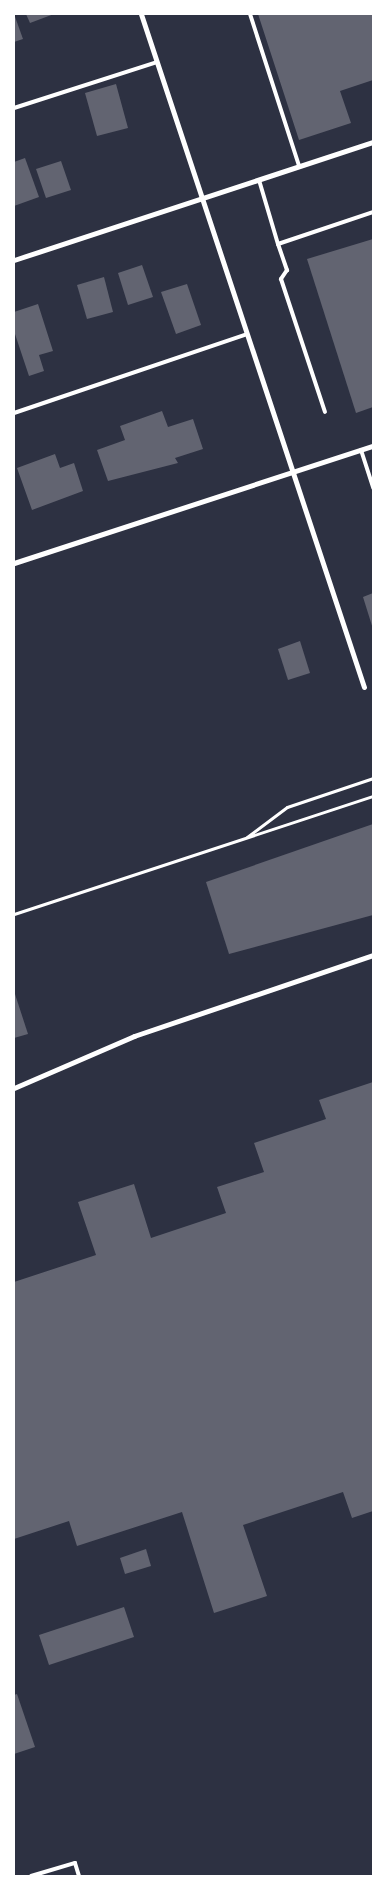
<!DOCTYPE html>
<style>
body{margin:0}
#map{position:relative;width:387px;height:1890px;overflow:hidden;background:#2d3142;font-family:Jost,sans-serif}
div>[style]{position:absolute}
[style*='--x']{left:calc(var(--x)*1px);top:calc(var(--y)*1px);width:calc(var(--w)*1px);rotate:calc(var(--a)*1deg)}
.building>*{inset:0;background:#626471}
.path>*{height:3px;margin:-1.5px;padding:0 1.5px;transform-origin:1.5px;border-radius:1.5px;background:#fff}
.service>*{height:4px;margin:-2px;padding:0 2px;transform-origin:2px;border-radius:2px;background:#fff}
.minor>*{height:5px;margin:-2.5px;padding:0 2.5px;transform-origin:2.5px;border-radius:2.5px;background:#fff}
span{translate:-50% -50%;white-space:nowrap;text-align:center;line-height:1.15;-webkit-text-stroke:4.5px #fff;paint-order:stroke}
.frame{position:absolute;inset:0;border:15px solid #fff;pointer-events:none}
</style>
<div id="map">
<div class="building">
<i style="clip-path:polygon(14px 14px,23px 39px,14px 42px)"></i>
<i style="clip-path:polygon(26px 14px,54px 14px,30px 23px)"></i>
<i style="clip-path:polygon(258px 14px,373px 14px,373px 80px,340px 91px,351px 123px,299px 140px)"></i>
<i style="clip-path:polygon(116px 84px,128px 128px,97px 136px,85px 93px)"></i>
<i style="clip-path:polygon(25px 158px,39px 197px,14px 206px,14px 162px)"></i>
<i style="clip-path:polygon(61px 161px,71px 190px,46px 198px,36px 169px)"></i>
<i style="clip-path:polygon(373px 239px,373px 407px,356px 413px,307px 259px)"></i>
<i style="clip-path:polygon(142px 265px,153px 297px,128px 305px,118px 273px)"></i>
<i style="clip-path:polygon(104px 277px,113px 312px,87px 319px,77px 285px)"></i>
<i style="clip-path:polygon(187px 284px,201px 325px,176px 334px,161px 292px)"></i>
<i style="clip-path:polygon(38px 304px,53px 351px,39px 355px,44px 371px,29px 376px,14px 331px,14px 312px)"></i>
<i style="clip-path:polygon(162px 411px,168px 427px,193px 419px,203px 449px,175px 458px,178px 463px,108px 481px,97px 450px,125px 440px,120px 426px)"></i>
<i style="clip-path:polygon(55px 454px,60px 468px,74px 463px,83px 491px,32px 510px,17px 468px)"></i>
<i style="clip-path:polygon(373px 593px,373px 629px,363px 597px)"></i>
<i style="clip-path:polygon(300px 641px,310px 673px,288px 680px,278px 649px)"></i>
<i style="clip-path:polygon(373px 824px,373px 915px,229px 954px,206px 882px)"></i>
<i style="clip-path:polygon(14px 991px,28px 1034px,14px 1038px)"></i>
<i style="clip-path:polygon(373px 1082px,373px 1511px,352px 1518px,343px 1492px,243px 1525px,267px 1596px,214px 1613px,182px 1512px,77px 1546px,69px 1521px,14px 1539px,14px 1282px,96px 1255px,78px 1202px,134px 1184px,151px 1238px,226px 1213px,217px 1187px,264px 1172px,254px 1143px,326px 1119px,319px 1100px)"></i>
<i style="clip-path:polygon(146px 1549px,151px 1566px,125px 1574px,120px 1558px)"></i>
<i style="clip-path:polygon(124px 1607px,134px 1637px,49px 1665px,39px 1635px)"></i>
<i style="clip-path:polygon(17px 1694px,35px 1747px,14px 1754px,14px 1695px)"></i>
</div>
<div class="path">
<i style="--x:247;--y:837;--w:50;--a:-36.9"></i>
<i style="--x:287;--y:807;--w:91;--a:-18.6"></i>
<i style="--x:14;--y:914;--w:378;--a:-18.2"></i>
</div>
<div class="service">
<i style="--x:250;--y:14;--w:160;--a:72.1"></i>
<i style="--x:14;--y:108;--w:150;--a:-17.8"></i>
<i style="--x:259;--y:180;--w:67;--a:73.5"></i>
<i style="--x:278;--y:244;--w:100;--a:-18.6"></i>
<i style="--x:278;--y:244;--w:28;--a:71"></i>
<i style="--x:287;--y:270;--w:11;--a:124"></i>
<i style="--x:281;--y:279;--w:140;--a:71.7"></i>
<i style="--x:14;--y:413;--w:246;--a:-18.7"></i>
<i style="--x:361;--y:450;--w:40;--a:72"></i>
<i style="--x:31;--y:1876;--w:46;--a:-16.5"></i>
<i style="--x:75;--y:1863;--w:14;--a:73"></i>
</div>
<div class="minor">
<i style="--x:141;--y:14;--w:709;--a:71.67"></i>
<i style="--x:14;--y:260;--w:378;--a:-18.2"></i>
<i style="--x:14;--y:563;--w:378;--a:-18.1"></i>
<i style="--x:14;--y:1088;--w:131;--a:-23.4"></i>
<i style="--x:134;--y:1036;--w:252;--a:-18.7"></i>
</div>
<div class="frame"></div>
</div>
